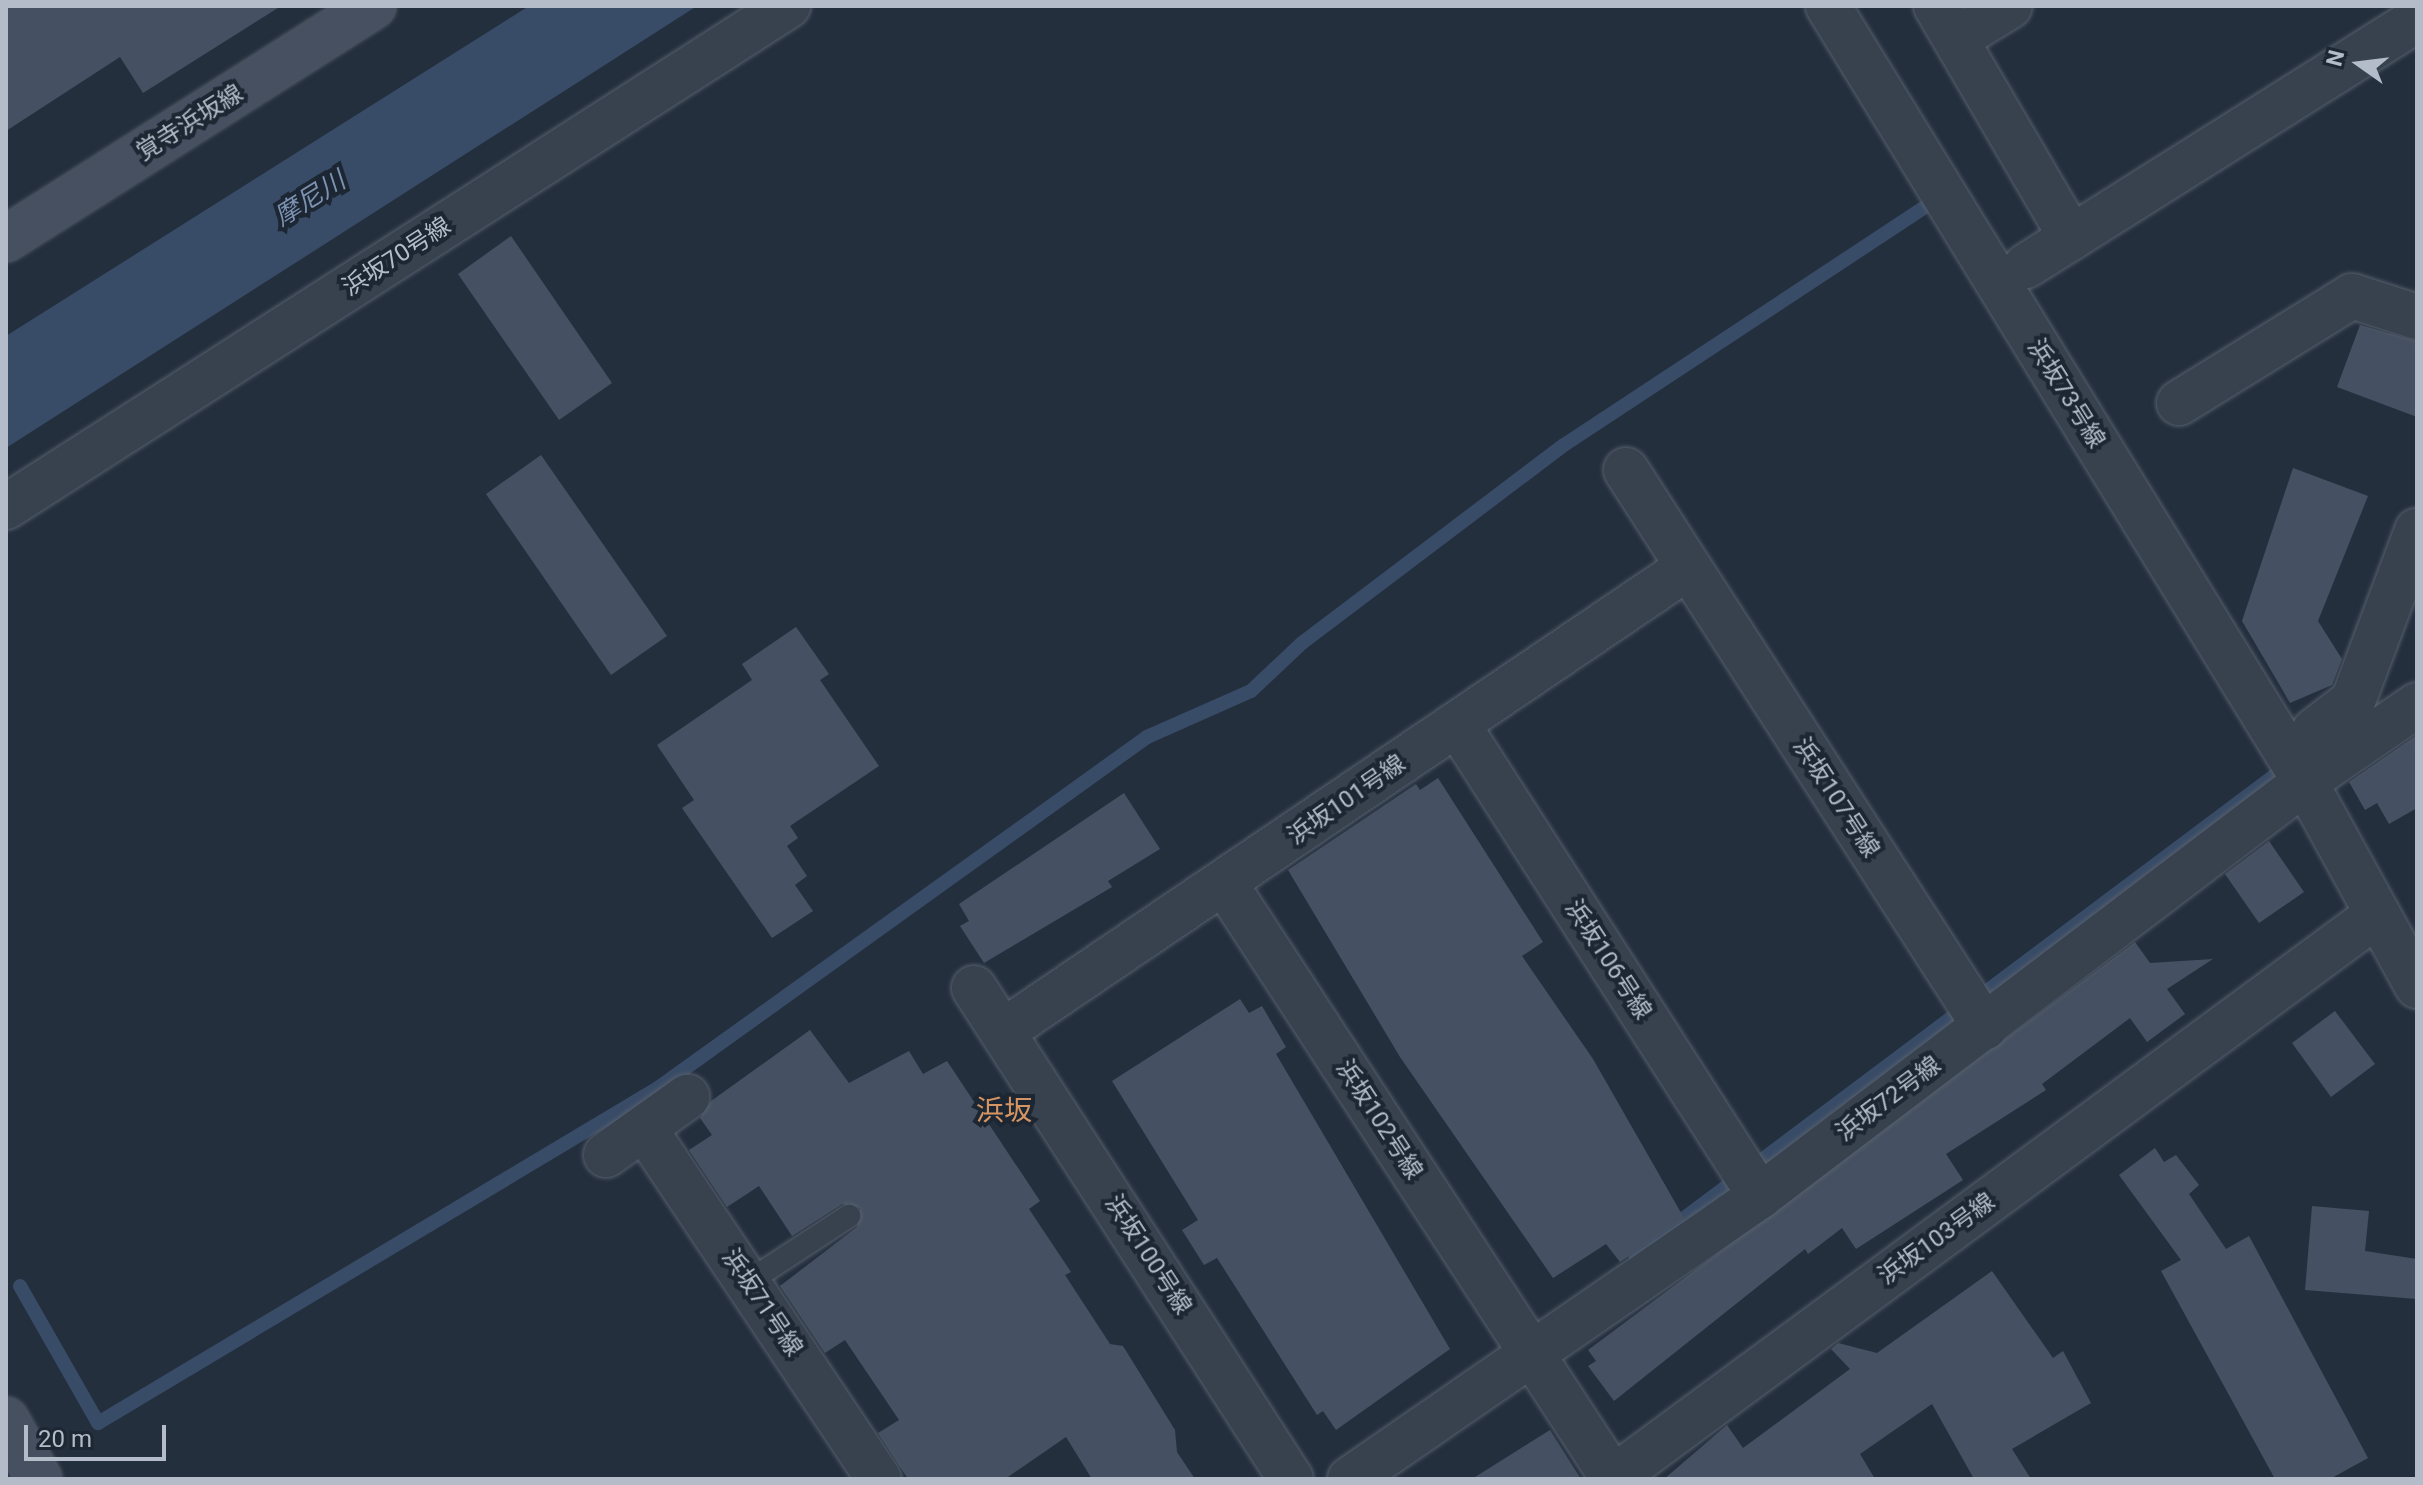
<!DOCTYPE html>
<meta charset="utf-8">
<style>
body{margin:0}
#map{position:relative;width:2423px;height:1485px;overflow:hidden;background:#242f3e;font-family:Roboto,"Noto Sans JP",sans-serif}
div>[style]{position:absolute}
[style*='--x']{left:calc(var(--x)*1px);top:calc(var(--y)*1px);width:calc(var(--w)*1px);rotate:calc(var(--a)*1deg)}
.water>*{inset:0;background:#394c67}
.stream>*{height:14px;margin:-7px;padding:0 7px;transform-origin:7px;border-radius:7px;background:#394c67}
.building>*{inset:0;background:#455162}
.roads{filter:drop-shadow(0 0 2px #565f6c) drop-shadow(0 0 2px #565f6c)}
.lane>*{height:22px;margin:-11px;padding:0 11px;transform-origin:11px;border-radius:11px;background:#38414e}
.street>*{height:44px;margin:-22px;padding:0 22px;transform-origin:22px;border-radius:22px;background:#38414e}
.secondary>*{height:44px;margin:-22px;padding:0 22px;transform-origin:22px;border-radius:22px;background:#465061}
span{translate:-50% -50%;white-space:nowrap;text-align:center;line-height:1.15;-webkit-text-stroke:8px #1d2633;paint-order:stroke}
.street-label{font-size:24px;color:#b4bcc9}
.water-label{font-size:26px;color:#7c92b1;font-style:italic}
.quarter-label{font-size:28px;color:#d59563}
.frame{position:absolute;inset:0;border:8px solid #b4bcc9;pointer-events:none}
.north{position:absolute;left:2319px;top:24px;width:80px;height:80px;-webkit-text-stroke:6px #1d2633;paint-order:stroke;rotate:284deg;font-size:22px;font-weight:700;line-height:32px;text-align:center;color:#b4bcc9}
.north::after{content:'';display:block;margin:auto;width:28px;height:36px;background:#b4bcc9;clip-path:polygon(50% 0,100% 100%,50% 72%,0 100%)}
.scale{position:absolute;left:24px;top:1425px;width:142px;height:36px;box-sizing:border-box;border:4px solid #b4bcc9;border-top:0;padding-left:10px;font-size:24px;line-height:28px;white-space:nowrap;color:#b4bcc9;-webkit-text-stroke:6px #1d2633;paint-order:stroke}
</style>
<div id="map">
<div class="water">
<i style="clip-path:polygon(529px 6px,697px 6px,6px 448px,6px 336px)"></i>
</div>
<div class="stream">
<i style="--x:1635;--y:1255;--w:800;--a:-36.87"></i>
<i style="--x:20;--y:1286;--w:158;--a:60.3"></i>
<i style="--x:98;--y:1423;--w:653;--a:-30.89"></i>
<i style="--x:658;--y:1088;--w:602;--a:-35.67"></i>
<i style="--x:1147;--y:737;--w:114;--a:-23.9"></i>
<i style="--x:1251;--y:691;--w:70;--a:-43.3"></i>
<i style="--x:1302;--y:643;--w:328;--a:-37.1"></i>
<i style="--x:1564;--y:445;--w:442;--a:-33.4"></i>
</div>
<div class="building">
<i style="clip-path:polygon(6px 6px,281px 6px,143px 93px,120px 57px,6px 131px)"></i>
<i style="clip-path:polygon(511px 236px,612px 383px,559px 420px,458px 274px)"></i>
<i style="clip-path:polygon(2360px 325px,2417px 341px,2417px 417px,2337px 387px)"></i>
<i style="clip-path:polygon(541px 455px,667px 636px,611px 675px,486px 494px)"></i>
<i style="clip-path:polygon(2293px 468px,2368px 496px,2318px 621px,2342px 659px,2332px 685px,2290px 703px,2242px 621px)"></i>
<i style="clip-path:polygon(796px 627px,829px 674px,820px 680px,879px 766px,790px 826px,798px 838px,787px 846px,807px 876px,795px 885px,813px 911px,772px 938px,682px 808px,694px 800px,657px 745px,752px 680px,742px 664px)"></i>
<i style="clip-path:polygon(2417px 735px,2417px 808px,2389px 824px,2377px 803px,2365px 810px,2349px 782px)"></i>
<i style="clip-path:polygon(1438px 778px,1543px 942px,1522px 956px,1593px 1059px,1684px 1218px,1620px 1262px,1606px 1244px,1553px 1278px,1400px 1057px,1288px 870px,1416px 784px,1420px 790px)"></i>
<i style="clip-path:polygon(1124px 793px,1160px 849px,1108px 881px,1112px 887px,984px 963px,960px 926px,969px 921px,959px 904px)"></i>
<i style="clip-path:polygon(2269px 841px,2304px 892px,2259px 923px,2225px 874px)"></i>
<i style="clip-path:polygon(2135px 942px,2150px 963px,2213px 959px,2167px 989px,2185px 1014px,2147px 1042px,2130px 1018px,2042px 1084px,2046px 1090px,1946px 1154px,1963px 1180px,1856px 1249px,1842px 1228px,1808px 1254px,1805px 1249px,1614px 1401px,1588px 1366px,1596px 1361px,1588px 1350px)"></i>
<i style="clip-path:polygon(1240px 999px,1249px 1013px,1262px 1006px,1286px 1047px,1276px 1054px,1450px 1349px,1336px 1430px,1323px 1411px,1317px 1415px,1217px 1258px,1204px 1265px,1182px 1230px,1198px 1220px,1112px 1081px)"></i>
<i style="clip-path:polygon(2335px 1011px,2375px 1064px,2331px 1097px,2292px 1043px)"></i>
<i style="clip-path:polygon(810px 1030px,849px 1083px,909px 1051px,923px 1074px,947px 1061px,1040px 1201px,1029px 1209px,1071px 1272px,1065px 1275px,1110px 1344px,1123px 1346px,1175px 1430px,1177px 1452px,1195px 1479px,1092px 1479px,1066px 1437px,1005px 1479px,908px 1479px,878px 1433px,899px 1420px,845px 1340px,825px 1353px,780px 1286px,857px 1227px,860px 1208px,842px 1204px,792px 1236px,759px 1186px,727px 1207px,689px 1150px,712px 1135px,700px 1118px,711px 1101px)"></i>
<i style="clip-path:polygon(2155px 1148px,2164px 1162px,2176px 1155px,2199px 1185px,2189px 1194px,2226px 1249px,2249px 1236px,2368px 1458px,2330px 1479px,2275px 1479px,2161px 1271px,2181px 1260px,2119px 1175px)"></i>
<i style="clip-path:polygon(2312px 1206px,2369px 1211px,2365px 1251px,2417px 1259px,2417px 1299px,2305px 1290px)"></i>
<i style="clip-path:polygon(1992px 1271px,2053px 1358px,2063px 1351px,2091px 1403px,2012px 1449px,2031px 1479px,1974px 1479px,1932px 1404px,1860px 1454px,1875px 1479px,1664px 1479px,1727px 1425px,1743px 1448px,1850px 1369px,1831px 1349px,1838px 1343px,1877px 1353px)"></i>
<i style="clip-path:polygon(1550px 1430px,1581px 1479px,1472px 1479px)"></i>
</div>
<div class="roads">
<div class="lane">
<i style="--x:748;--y:1282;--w:121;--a:-33.2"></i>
</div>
<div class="street">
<i style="--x:1828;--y:6;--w:911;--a:58.42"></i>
<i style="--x:2305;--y:782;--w:233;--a:61.2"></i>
<i style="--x:1936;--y:6;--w:268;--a:59.7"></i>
<i style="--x:1956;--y:39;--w:63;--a:-31.4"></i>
<i style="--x:2026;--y:266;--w:454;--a:-32.2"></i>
<i style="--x:2410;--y:24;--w:14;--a:-60"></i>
<i style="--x:2179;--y:403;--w:203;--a:-31.7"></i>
<i style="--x:2352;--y:296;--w:68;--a:17.9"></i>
<i style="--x:1626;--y:470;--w:663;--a:57.2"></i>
<i style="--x:6;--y:507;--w:929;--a:-32.65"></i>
<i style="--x:1457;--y:724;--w:561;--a:57.3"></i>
<i style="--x:2314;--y:731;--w:49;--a:-37.6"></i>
<i style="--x:2353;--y:701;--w:182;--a:-69.4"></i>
<i style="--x:1225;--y:884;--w:709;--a:56.85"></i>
<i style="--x:1613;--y:1478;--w:950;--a:-36.4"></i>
<i style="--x:974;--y:988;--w:584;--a:57.15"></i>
<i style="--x:1005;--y:1030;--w:824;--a:-34.11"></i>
<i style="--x:644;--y:1128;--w:422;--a:56.2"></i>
<i style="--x:606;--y:1155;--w:100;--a:-35.6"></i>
<i style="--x:1350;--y:1479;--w:498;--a:-34.6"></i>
<i style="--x:1760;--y:1196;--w:684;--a:-37.22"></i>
<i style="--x:2305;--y:782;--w:136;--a:-34.5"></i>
</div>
<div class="secondary">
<i style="--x:6;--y:239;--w:435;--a:-32.4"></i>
<i style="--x:6;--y:1420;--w:68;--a:60.8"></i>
</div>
</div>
<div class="street-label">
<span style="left:190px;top:123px;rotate:-32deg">覚寺浜坂線</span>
<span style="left:397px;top:257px;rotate:-33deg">浜坂70号線</span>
<span style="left:2066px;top:394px;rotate:58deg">浜坂73号線</span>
<span style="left:1836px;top:798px;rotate:57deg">浜坂107号線</span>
<span style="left:1347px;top:800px;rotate:-35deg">浜坂101号線</span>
<span style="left:1608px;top:960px;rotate:57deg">浜坂106号線</span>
<span style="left:1889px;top:1099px;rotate:-37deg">浜坂72号線</span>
<span style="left:1379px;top:1120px;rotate:57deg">浜坂102号線</span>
<span style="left:1937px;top:1239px;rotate:-36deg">浜坂103号線</span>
<span style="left:1148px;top:1255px;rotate:57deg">浜坂100号線</span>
<span style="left:762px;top:1303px;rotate:56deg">浜坂71号線</span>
</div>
<div class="water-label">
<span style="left:310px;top:199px;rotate:-32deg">摩尼川</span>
</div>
<div class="quarter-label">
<span style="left:1004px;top:1111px">浜坂</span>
</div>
<div class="frame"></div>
<div class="north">N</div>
<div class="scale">20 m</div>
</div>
